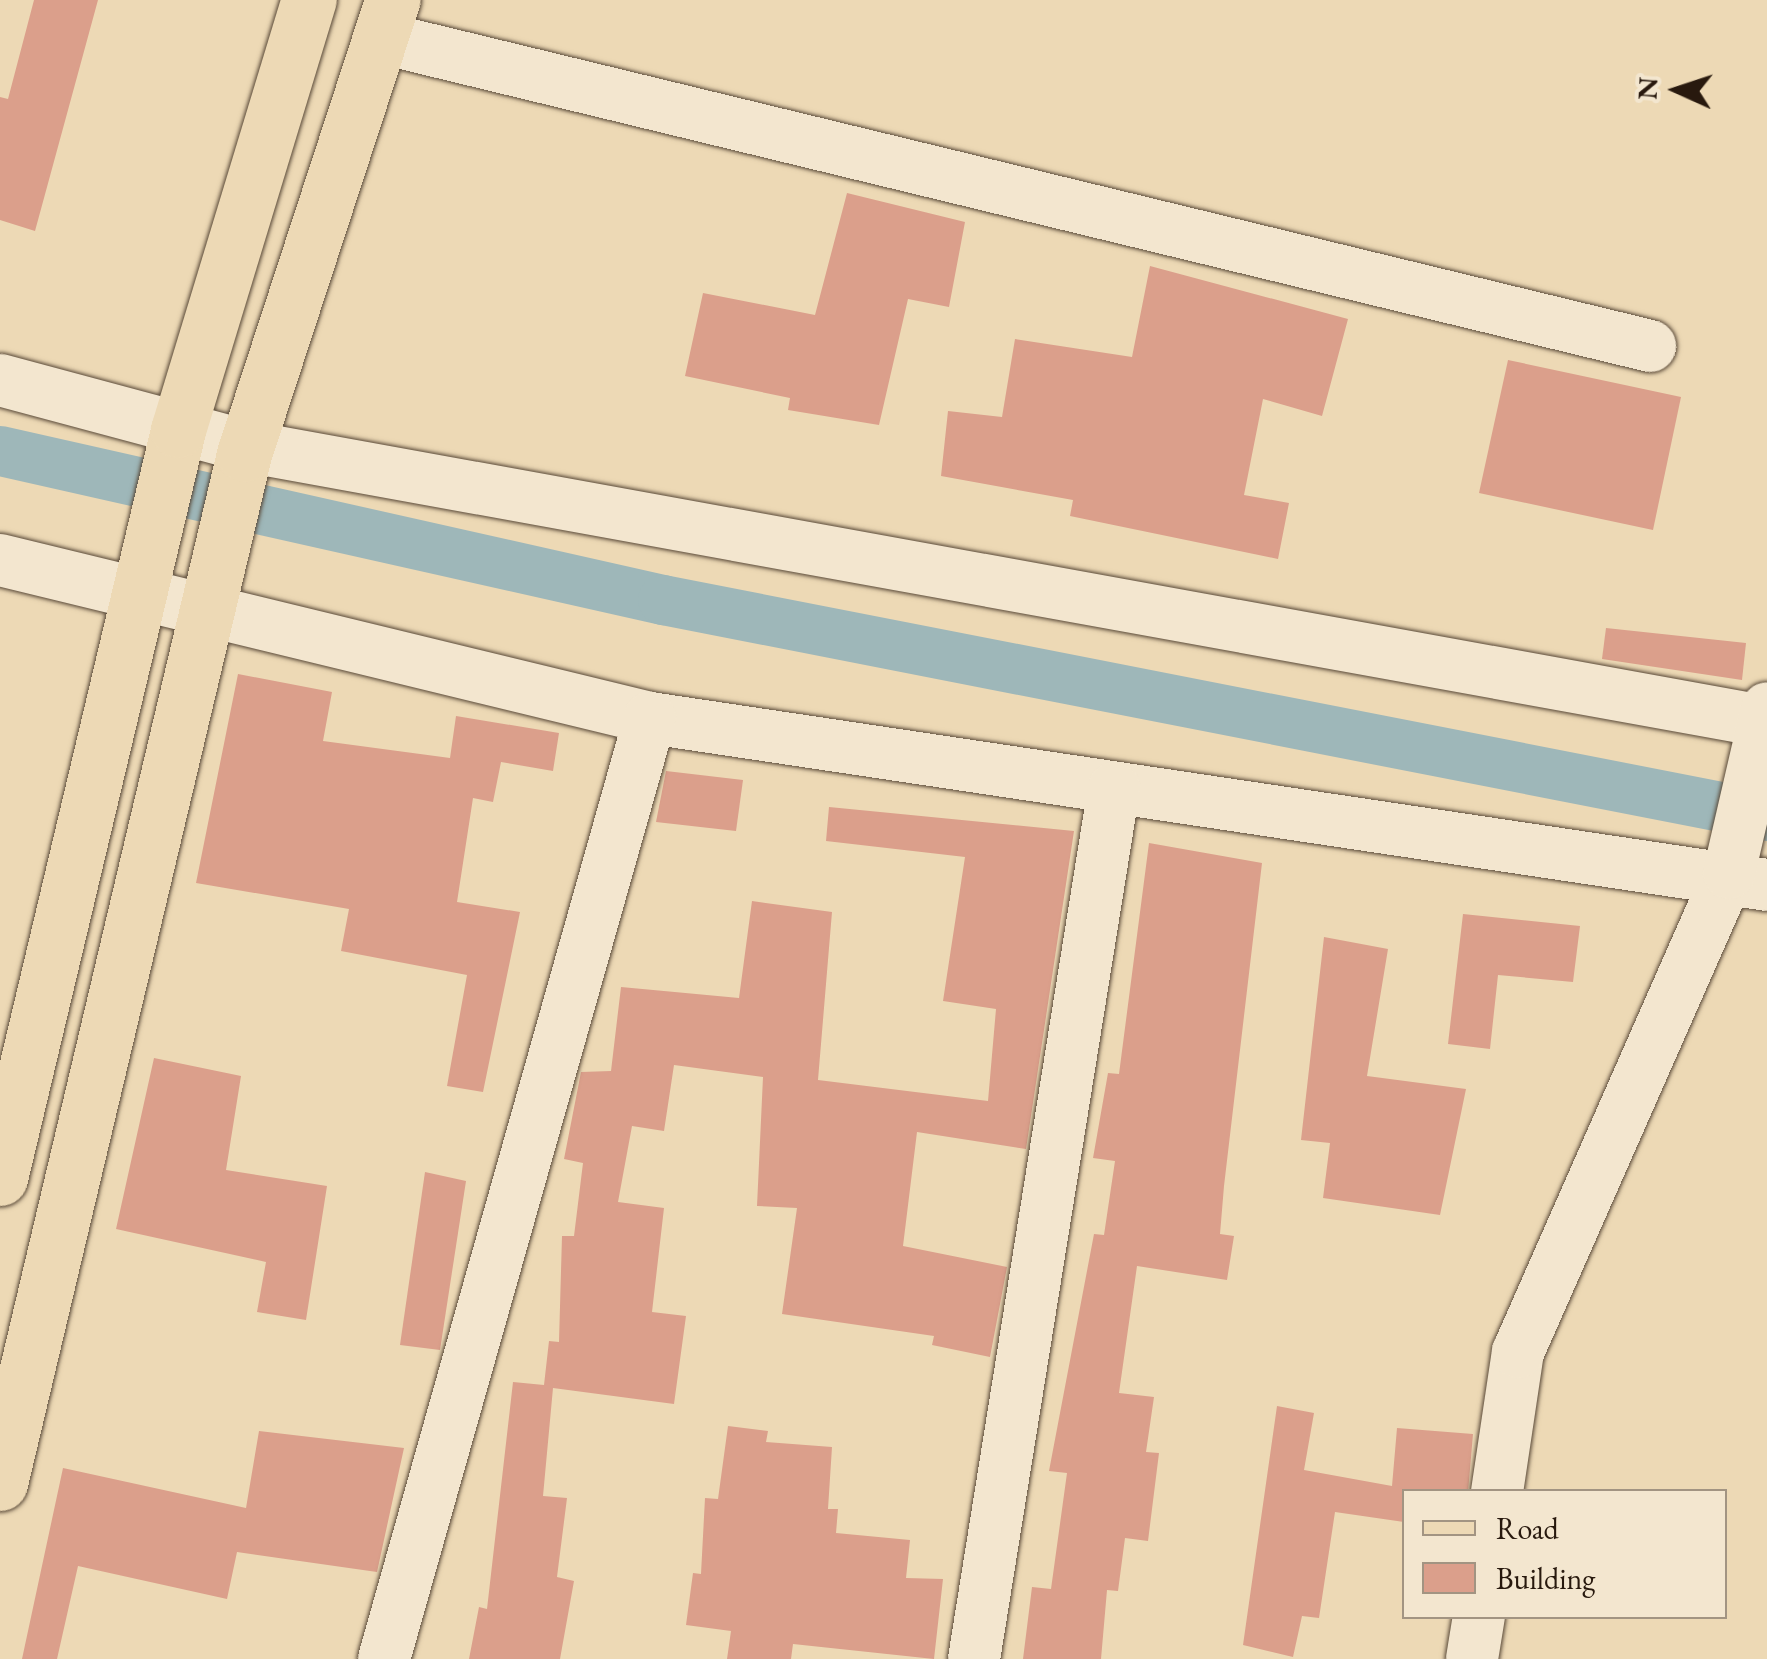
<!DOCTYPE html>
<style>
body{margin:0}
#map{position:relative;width:1767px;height:1659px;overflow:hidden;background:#edd9b5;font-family:"EB Garamond",serif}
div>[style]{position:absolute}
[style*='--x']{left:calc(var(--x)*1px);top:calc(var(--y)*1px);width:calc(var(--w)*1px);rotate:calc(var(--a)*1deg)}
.canal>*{height:50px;margin:-25px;padding:0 25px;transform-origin:25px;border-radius:25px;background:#9eb7b9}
.building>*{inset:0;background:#db9f8b}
.roads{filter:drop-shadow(0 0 2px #594938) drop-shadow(0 0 2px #594938)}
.minor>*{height:52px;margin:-26px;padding:0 26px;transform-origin:26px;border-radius:26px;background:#f3e6cf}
.major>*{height:55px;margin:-27.5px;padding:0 27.5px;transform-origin:27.5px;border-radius:27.5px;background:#edd9b5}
span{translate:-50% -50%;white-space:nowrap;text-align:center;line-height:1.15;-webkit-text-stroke:9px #f3e6cf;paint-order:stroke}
.legend{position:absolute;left:1402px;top:1489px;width:325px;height:130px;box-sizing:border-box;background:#f3e6cf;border:2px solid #a29482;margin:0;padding:12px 18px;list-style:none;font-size:30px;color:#28190e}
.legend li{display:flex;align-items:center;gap:20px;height:50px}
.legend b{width:50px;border:2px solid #a29482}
.north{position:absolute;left:1627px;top:40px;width:100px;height:100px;-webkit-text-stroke:8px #f3e6cf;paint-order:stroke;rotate:273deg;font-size:28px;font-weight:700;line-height:40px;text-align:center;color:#28190e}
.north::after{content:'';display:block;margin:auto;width:35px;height:45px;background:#28190e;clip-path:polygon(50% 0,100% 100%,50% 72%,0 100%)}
</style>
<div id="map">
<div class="canal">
<i style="--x:0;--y:451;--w:680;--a:12.67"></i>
<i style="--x:663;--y:600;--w:1125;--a:11.07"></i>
</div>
<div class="building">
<i style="clip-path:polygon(34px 0,98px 0,35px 231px,0 220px,0 97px,8px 99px)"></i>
<i style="clip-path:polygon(847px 193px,965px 222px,949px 307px,908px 299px,879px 425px,788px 410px,790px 398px,685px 376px,703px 293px,815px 315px)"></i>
<i style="clip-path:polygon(1150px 266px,1348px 319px,1322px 416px,1263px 399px,1244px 495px,1289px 503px,1278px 559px,1070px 516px,1073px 500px,941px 476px,948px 411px,1002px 417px,1015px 339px,1132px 357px)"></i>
<i style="clip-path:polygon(1508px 360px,1681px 397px,1653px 530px,1479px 493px)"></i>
<i style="clip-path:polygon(1606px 628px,1746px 643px,1742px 680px,1602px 659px)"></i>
<i style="clip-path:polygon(238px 674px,332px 692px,323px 741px,450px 758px,456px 716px,559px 733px,553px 771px,501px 762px,493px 802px,473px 798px,457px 902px,520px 912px,483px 1092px,447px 1086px,467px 975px,341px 951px,349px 909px,196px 883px)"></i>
<i style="clip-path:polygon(666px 771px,743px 780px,736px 831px,656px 822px)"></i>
<i style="clip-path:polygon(829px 807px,1074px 831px,1026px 1149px,917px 1132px,903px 1246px,1007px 1267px,990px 1357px,932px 1345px,934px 1336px,782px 1314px,797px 1208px,757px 1206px,763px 1077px,674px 1065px,664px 1131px,632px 1126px,618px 1202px,664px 1208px,652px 1312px,686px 1316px,674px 1404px,553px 1388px,543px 1496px,567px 1498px,557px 1577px,574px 1581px,560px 1659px,469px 1659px,479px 1607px,487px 1609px,513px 1382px,544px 1385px,549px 1341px,559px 1342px,562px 1236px,574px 1236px,583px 1163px,564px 1159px,581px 1072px,611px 1071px,621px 987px,739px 998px,752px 901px,832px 912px,818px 1080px,988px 1101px,996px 1009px,943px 1001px,965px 857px,826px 841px)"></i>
<i style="clip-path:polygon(1149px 843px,1262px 863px,1224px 1186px,1220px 1234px,1234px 1236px,1227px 1280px,1137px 1266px,1119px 1393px,1154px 1397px,1146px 1452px,1159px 1453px,1148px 1541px,1125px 1538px,1118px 1591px,1107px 1590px,1101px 1659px,1023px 1659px,1032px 1587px,1051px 1589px,1067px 1473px,1049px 1471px,1094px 1234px,1104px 1235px,1115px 1161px,1093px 1158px,1108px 1073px,1119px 1074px)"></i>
<i style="clip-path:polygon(1463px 914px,1580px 926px,1573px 982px,1498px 975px,1490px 1049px,1448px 1044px)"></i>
<i style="clip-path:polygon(1324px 937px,1388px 949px,1367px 1076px,1466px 1089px,1440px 1215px,1323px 1198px,1330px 1143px,1301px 1140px)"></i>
<i style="clip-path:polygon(154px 1058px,241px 1076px,226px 1170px,327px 1186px,306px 1320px,257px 1312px,266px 1262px,116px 1229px)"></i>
<i style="clip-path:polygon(425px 1172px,466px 1181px,440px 1350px,400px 1345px)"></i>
<i style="clip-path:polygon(1277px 1406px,1314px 1413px,1304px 1470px,1392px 1486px,1397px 1428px,1473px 1434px,1468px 1492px,1404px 1492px,1404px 1522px,1335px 1512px,1319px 1618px,1302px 1616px,1293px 1657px,1243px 1645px)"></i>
<i style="clip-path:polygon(728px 1426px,768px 1431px,766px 1442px,832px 1447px,828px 1509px,838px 1509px,836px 1533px,910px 1540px,906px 1578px,943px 1579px,934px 1659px,793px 1644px,791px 1659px,727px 1659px,731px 1631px,686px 1625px,693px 1573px,701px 1574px,705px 1498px,718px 1499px)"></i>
<i style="clip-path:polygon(259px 1431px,404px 1448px,377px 1572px,237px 1552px,227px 1599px,78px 1566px,57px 1659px,22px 1659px,63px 1468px,246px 1508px)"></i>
</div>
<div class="roads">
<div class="minor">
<i style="--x:382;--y:38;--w:1305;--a:13.65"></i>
<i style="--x:0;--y:380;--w:259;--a:15"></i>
<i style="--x:250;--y:447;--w:1542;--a:10.27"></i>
<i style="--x:0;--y:560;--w:669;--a:13.66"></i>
<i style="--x:650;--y:718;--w:1129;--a:8.5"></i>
<i style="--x:1497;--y:1492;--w:142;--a:-81.5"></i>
<i style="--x:1518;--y:1352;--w:523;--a:-66.23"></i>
<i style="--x:1729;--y:873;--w:169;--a:-77"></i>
<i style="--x:384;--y:1659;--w:978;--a:-74.22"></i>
<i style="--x:974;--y:1659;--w:882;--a:-80.87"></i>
<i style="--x:1472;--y:1659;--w:44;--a:-80.8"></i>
</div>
<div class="major">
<i style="--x:0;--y:1178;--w:769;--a:-76.61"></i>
<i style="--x:178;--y:430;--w:450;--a:-73.1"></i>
<i style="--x:0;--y:1483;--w:1058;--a:-76.66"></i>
<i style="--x:244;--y:454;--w:478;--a:-71.9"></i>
</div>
</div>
<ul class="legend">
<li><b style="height:12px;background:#edd9b5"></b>Road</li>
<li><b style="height:28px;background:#db9f8b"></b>Building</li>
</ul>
<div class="north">N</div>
</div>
